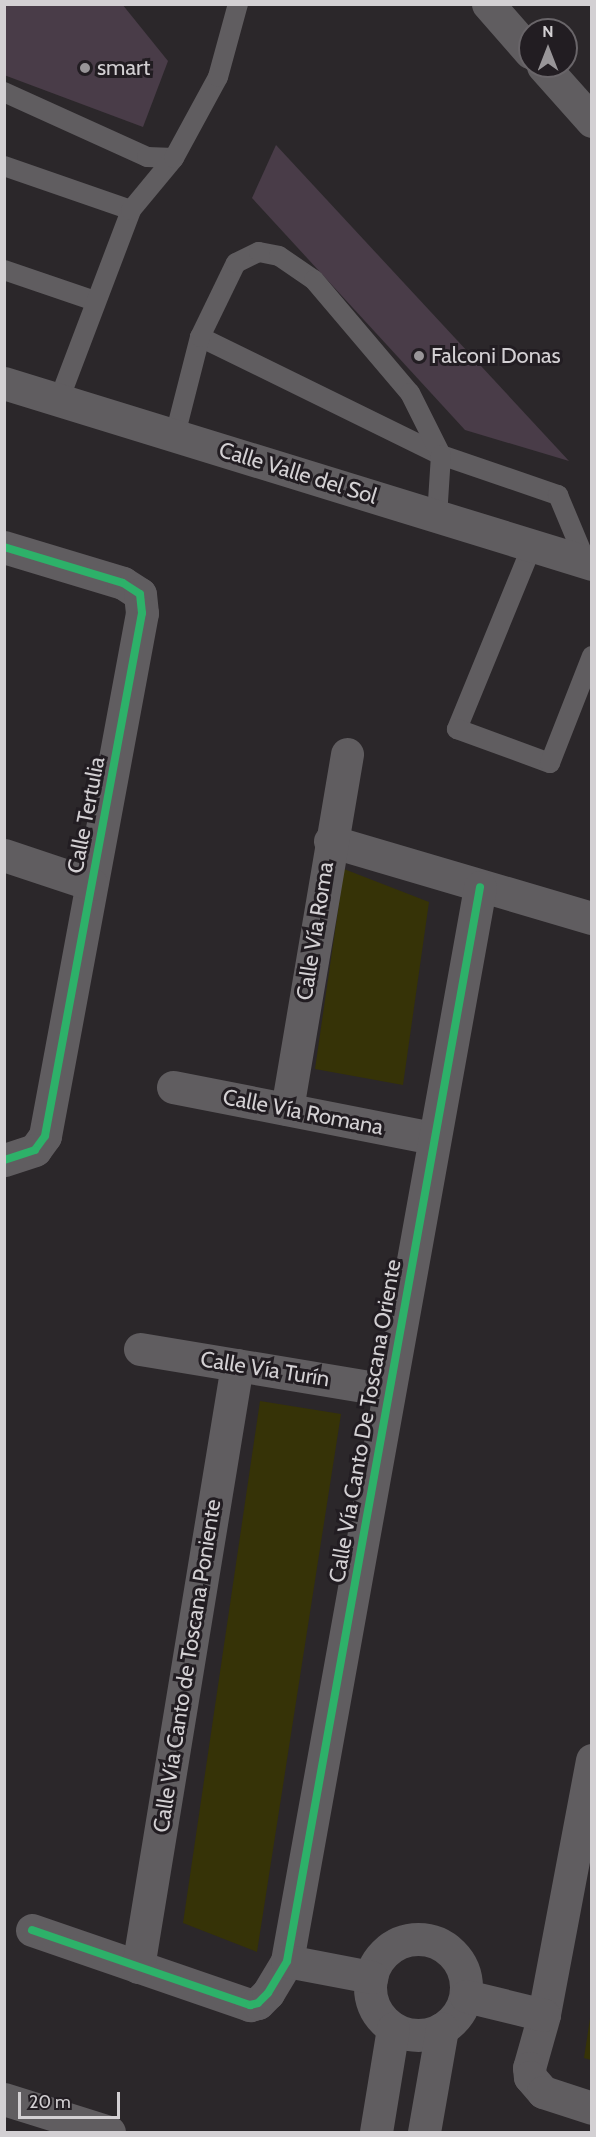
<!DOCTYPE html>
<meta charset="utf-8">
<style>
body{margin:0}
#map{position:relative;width:596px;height:2137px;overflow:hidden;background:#2b272a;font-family:Cabin,sans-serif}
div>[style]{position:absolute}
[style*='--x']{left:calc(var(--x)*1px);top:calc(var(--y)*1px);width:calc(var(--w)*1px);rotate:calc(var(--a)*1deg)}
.green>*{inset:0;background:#363307}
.building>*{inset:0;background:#493c48}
.service>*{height:20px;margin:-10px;padding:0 10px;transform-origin:10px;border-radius:10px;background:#605d60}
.minor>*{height:33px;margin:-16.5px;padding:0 16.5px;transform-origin:16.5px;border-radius:16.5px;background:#605d60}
.minor>.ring{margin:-16.5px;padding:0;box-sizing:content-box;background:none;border:33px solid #605d60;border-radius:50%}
.tertiary>*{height:33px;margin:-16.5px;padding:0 16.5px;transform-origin:16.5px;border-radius:16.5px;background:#605d60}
.cycleway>*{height:8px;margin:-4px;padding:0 4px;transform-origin:4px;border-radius:4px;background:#2db169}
.dots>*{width:16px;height:16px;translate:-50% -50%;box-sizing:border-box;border:3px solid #221d22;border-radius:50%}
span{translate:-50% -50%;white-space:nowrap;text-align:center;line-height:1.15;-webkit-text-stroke:6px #221d22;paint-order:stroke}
.poi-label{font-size:22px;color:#d3d0d3}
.left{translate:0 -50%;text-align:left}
.street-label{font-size:22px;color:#d3d0d3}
.frame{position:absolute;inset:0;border:6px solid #d3d0d3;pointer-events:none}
.north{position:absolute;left:518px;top:18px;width:60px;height:60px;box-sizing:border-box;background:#221d22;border:2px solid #696569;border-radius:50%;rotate:0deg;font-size:16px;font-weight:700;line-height:24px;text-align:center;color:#d3d0d3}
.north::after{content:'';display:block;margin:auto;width:21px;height:27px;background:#989598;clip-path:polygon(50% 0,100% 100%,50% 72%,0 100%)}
.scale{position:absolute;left:18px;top:2092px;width:102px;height:27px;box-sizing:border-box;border:3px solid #d3d0d3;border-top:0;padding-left:8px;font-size:18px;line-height:21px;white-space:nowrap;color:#d3d0d3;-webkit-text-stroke:4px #221d22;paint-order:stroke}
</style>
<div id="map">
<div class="green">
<i style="clip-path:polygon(344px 869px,429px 902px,403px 1085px,315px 1069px)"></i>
<i style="clip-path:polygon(260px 1401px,341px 1414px,257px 1952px,183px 1923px)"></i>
<i style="clip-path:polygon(591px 2012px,592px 2060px,591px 2060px,584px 2058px)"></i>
</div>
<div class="building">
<i style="clip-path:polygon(4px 4px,122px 4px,168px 61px,143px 127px,4px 75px)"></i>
<i style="clip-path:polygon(276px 145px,569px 461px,465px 430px,252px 198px)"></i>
</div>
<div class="service">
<i style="--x:4;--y:92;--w:157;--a:24.4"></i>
<i style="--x:147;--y:157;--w:27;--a:2"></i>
<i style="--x:4;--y:166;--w:134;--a:19.1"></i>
<i style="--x:4;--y:270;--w:96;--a:18.8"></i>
<i style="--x:200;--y:337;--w:268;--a:26.1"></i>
<i style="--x:441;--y:455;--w:124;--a:18.9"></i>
<i style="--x:558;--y:495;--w:73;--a:67.3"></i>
<i style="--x:59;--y:400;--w:203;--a:-69.2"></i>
<i style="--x:131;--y:210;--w:67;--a:-50.4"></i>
<i style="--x:174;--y:158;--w:92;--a:-61.5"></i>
<i style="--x:218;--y:77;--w:76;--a:-74.7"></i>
<i style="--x:175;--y:435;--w:101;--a:-75.7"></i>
<i style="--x:200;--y:337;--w:82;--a:-64.1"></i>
<i style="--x:236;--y:263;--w:25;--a:-26"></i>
<i style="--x:259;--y:252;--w:20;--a:11"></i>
<i style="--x:279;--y:256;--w:42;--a:34.4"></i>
<i style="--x:314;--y:280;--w:148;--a:49.7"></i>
<i style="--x:410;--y:393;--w:69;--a:63.4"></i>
<i style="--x:441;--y:455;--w:62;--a:93.7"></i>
<i style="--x:532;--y:546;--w:198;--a:112.3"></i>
<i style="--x:457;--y:729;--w:99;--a:20.1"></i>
<i style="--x:550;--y:763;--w:115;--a:-68.6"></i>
</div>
<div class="minor">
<i style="--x:488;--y:4;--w:64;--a:48.8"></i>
<i style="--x:543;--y:66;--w:74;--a:48.3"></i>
<i style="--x:4;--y:547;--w:124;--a:16.8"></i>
<i style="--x:123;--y:583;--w:20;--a:33"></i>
<i style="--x:140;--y:594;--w:19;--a:84"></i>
<i style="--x:142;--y:613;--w:532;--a:100.51"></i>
<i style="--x:45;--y:1136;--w:17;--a:126"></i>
<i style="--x:35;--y:1150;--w:33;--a:162"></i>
<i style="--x:330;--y:841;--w:273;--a:16.4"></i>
<i style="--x:4;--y:855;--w:92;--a:18.4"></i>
<i style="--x:173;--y:1087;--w:264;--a:11.1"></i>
<i style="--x:287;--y:1109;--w:360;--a:-80.4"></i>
<i style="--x:140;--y:1349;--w:252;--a:9.4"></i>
<i style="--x:592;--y:1760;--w:259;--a:100.7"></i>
<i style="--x:544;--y:2015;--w:55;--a:105.8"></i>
<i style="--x:529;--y:2068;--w:9;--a:84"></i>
<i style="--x:530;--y:2077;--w:20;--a:49"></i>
<i style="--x:543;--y:2092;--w:52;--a:18.1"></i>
<i style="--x:32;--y:1930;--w:231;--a:19"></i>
<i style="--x:250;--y:2005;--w:8;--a:-14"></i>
<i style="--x:258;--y:2003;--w:14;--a:-45"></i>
<i style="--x:268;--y:1993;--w:37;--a:-59"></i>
<i style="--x:287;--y:1961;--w:1091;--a:-79.81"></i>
<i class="ring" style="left:370px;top:1939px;width:63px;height:63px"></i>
<i style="--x:287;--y:1961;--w:86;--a:10.8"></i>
<i style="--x:138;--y:1967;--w:610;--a:-80.66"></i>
<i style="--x:466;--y:1996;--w:80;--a:13.7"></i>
<i style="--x:4;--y:2099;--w:110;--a:17.4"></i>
<i style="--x:376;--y:2132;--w:105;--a:-80.7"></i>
<i style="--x:424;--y:2132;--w:105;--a:-80.1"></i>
</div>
<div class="tertiary">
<i style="--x:4;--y:383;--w:615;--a:17.11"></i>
</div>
<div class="cycleway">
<i style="--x:4;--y:547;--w:124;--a:16.8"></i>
<i style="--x:123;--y:583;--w:20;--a:33"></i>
<i style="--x:140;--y:594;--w:19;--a:84"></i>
<i style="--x:142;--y:613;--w:532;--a:100.51"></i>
<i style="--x:45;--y:1136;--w:17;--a:126"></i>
<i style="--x:35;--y:1150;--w:33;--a:162"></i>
<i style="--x:32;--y:1930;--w:231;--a:19"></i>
<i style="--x:250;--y:2005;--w:8;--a:-14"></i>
<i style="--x:258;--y:2003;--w:14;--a:-45"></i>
<i style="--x:268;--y:1993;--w:37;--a:-59"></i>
<i style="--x:287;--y:1961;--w:1091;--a:-79.81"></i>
</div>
<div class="dots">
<i style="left:85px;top:68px;background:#989598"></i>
<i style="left:419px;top:356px;background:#989598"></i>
</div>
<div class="poi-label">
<span class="left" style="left:97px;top:68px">smart</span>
<span class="left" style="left:431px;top:356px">Falconi Donas</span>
</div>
<div class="street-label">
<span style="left:298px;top:473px;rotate:17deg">Calle Valle del Sol</span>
<span style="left:86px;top:815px;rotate:-79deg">Calle Tertulia</span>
<span style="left:315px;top:931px;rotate:-81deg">Calle Vía Roma</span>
<span style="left:303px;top:1112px;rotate:11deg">Calle Vía Romana</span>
<span style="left:265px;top:1369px;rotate:9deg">Calle Vía Turín</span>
<span style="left:365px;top:1421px;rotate:-80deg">Calle Vía Canto De Toscana Oriente</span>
<span style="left:187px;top:1666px;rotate:-81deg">Calle Vía Canto de Toscana Poniente</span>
</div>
<div class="frame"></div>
<div class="north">N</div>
<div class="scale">20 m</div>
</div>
